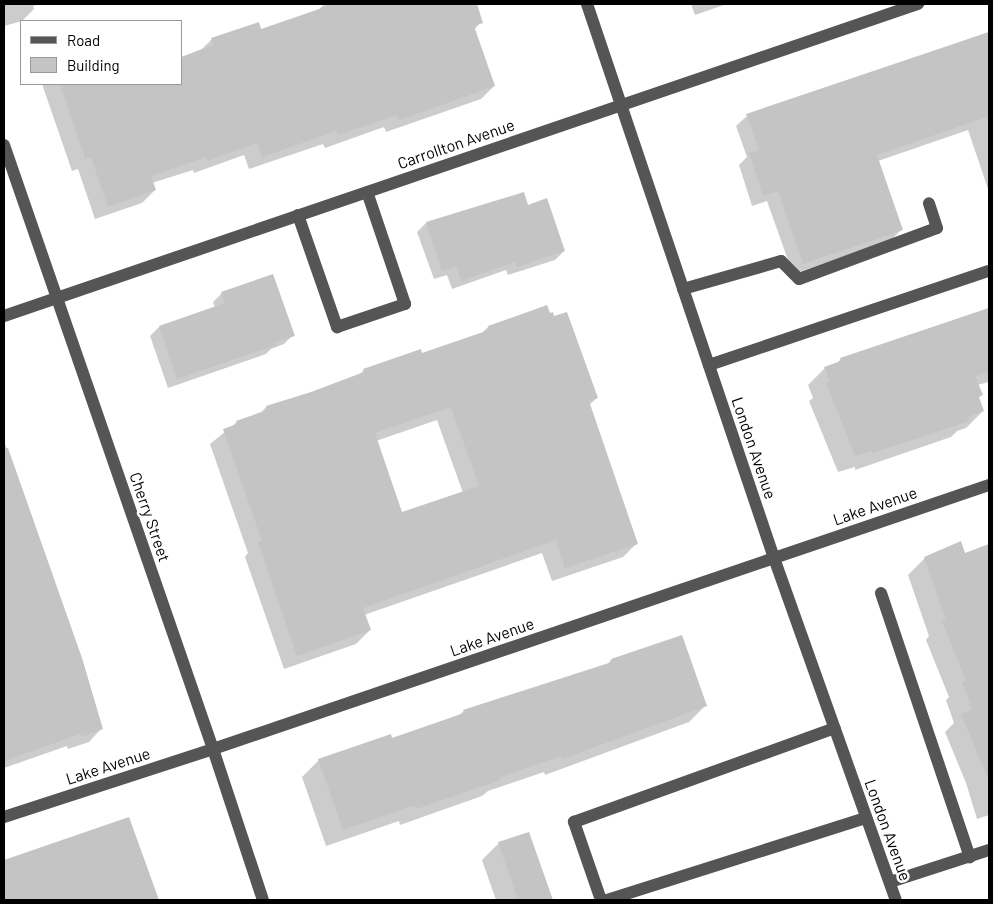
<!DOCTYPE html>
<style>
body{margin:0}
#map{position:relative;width:993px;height:904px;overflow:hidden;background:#fff;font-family:Barlow,sans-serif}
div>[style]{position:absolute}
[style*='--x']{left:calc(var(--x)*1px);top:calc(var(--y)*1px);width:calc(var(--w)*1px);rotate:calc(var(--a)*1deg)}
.shadow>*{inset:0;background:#0003}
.building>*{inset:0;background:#c4c4c4}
.minor>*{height:12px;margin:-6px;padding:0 6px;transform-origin:6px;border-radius:6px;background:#555}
span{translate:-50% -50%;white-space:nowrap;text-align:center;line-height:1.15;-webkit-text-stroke:5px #fff;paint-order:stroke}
.street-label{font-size:16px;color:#000}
.frame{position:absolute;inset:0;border:5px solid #000;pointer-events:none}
.legend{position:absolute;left:20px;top:20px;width:162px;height:65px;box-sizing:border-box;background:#fff;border:1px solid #999;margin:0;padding:6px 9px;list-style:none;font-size:15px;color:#000}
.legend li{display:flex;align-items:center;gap:10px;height:25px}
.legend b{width:25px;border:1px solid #999}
</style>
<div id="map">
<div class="shadow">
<i style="clip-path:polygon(4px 4px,41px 4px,33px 6px,34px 9px,22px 21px,4px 26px)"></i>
<i style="clip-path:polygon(325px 4px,473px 4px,480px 23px,474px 30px,494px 86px,481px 99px,386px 132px,384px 127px,325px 148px,323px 144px,249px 169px,244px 155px,194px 173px,193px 170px,152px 183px,155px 190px,142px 203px,95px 219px,78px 169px,72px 171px,42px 84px,181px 84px,199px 52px,211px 40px,258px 23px,261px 31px,319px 9px)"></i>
<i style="clip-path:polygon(691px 4px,727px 4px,695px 15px)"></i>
<i style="clip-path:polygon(989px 32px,989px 192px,968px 130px,878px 161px,902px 229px,891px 240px,793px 274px,767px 201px,752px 206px,739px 165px,747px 157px,736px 126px,747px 116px)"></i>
<i style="clip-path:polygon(523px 193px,527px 206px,564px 251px,555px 260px,508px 275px,506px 270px,452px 289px,447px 275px,434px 279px,417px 232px,426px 223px)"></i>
<i style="clip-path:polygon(222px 293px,293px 335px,284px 344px,271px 349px,266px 354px,168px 388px,150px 336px,159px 327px,215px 308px,213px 302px)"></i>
<i style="clip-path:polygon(evenodd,546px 307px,597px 398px,589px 405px,637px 543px,623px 557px,552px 581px,542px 553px,364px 615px,370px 630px,356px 644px,284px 669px,245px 557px,248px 553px,210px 444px,237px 422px,260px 414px,266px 407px,312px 393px,359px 375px,364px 370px,421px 354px,482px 333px,488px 327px,546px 307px,437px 420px,463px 493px,402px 514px,376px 441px,437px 420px)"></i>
<i style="clip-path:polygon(989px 308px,989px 382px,977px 385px,981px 395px,978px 398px,983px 411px,966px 428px,957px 431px,951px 437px,855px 470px,855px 467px,838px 472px,809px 401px,813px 398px,808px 385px,825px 368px,835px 365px,841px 359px)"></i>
<i style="clip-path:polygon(4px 441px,81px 658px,101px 729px,89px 742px,68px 749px,67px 746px,4px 768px)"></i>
<i style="clip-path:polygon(989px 546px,989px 815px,977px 819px,966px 783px,945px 732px,954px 723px,946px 700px,949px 697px,926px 640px,929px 636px,908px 575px,925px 558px,964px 554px)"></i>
<i style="clip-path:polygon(682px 636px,706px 705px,689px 722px,545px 775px,544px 772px,488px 791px,482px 796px,400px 825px,399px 821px,326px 846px,302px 777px,319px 760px,391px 739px,458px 716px,464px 711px,607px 665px,611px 660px)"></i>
<i style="clip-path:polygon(128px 818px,157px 900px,4px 900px,4px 861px)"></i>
<i style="clip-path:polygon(528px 833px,551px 900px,496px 900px,482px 860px,499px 843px)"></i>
</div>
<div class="building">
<i style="clip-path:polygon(334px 4px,477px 4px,483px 23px,474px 26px,495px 86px,399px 120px,397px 115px,338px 135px,336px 131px,262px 157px,257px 143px,207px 161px,206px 157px,151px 176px,156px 190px,108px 207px,91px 157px,85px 159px,60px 84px,181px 84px,181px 57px,213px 45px,211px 38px,259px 22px,261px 29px)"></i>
<i style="clip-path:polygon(989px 32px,989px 116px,877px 155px,903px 230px,803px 264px,778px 191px,763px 196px,749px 153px,759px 150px,746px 114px)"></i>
<i style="clip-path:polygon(524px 192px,528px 205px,547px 198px,565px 251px,517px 267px,515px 262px,461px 281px,456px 266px,442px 271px,426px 222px)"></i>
<i style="clip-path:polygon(273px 274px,295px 336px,275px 342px,276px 345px,177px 379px,159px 326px,225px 303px,221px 292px)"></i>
<i style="clip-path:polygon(evenodd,547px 305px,550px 313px,553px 312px,554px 316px,567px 312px,598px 398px,589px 401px,638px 544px,565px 568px,556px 540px,363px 608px,371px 630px,297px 656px,258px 542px,262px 541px,223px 429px,237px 424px,236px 421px,267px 410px,266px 406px,311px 392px,364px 372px,363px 369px,421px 349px,422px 353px,489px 330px,488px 326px,547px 305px,451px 407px,479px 486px,402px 512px,375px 433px,451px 407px)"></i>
<i style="clip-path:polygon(989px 308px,989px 371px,975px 376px,983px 395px,979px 397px,984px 411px,968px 417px,969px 421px,925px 436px,872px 453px,872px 451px,855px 456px,826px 383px,830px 381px,824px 367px,841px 361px,840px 358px)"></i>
<i style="clip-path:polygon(8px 448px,82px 658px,103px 729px,81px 737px,80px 734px,4px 761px,4px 449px)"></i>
<i style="clip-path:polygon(961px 541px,965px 553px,989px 544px,989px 781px,961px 714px,972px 710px,962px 682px,966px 681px,942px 621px,946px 620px,924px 557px)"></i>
<i style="clip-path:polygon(682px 635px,707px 706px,562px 759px,561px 756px,500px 777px,501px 780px,416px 809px,415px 805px,343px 830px,318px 759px,391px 734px,392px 738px,464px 713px,463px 710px,612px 662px,611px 659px)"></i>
<i style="clip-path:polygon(129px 817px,159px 900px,4px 900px,4px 860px)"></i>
<i style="clip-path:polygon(529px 832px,553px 900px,518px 900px,498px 842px)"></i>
</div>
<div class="minor">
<i style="--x:587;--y:4;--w:585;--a:71.35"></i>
<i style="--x:774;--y:558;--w:363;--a:70.4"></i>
<i style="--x:4;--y:145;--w:639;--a:70.91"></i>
<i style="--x:213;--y:749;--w:159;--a:71.7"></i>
<i style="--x:298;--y:215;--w:119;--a:70.8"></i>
<i style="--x:337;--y:327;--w:72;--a:-18.7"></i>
<i style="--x:405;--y:304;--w:118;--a:-108.7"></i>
<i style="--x:683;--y:289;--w:102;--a:-15.9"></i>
<i style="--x:781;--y:261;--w:25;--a:45"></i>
<i style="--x:799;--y:279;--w:147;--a:-20.3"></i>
<i style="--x:937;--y:228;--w:26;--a:-108"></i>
<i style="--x:4;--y:316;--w:966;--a:-18.85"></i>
<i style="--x:709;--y:365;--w:295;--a:-18.6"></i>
<i style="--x:881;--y:593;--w:279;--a:71.4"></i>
<i style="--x:4;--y:817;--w:220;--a:-18"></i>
<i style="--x:213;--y:749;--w:820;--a:-18.79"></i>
<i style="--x:890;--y:882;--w:104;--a:-17.9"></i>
<i style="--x:601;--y:900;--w:83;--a:-109.1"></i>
<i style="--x:574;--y:822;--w:277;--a:-19.8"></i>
<i style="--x:607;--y:900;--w:272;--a:-17.6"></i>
</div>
<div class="street-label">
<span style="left:456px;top:144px;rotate:-19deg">Carrollton Avenue</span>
<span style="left:754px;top:448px;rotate:71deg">London Avenue</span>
<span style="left:875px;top:506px;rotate:-19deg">Lake Avenue</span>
<span style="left:150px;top:517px;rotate:71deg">Cherry Street</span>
<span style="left:492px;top:637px;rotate:-19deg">Lake Avenue</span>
<span style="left:108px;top:766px;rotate:-18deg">Lake Avenue</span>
<span style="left:888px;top:830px;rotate:70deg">London Avenue</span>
</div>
<div class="frame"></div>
<ul class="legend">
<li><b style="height:6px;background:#555"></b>Road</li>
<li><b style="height:14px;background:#c4c4c4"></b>Building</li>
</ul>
</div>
